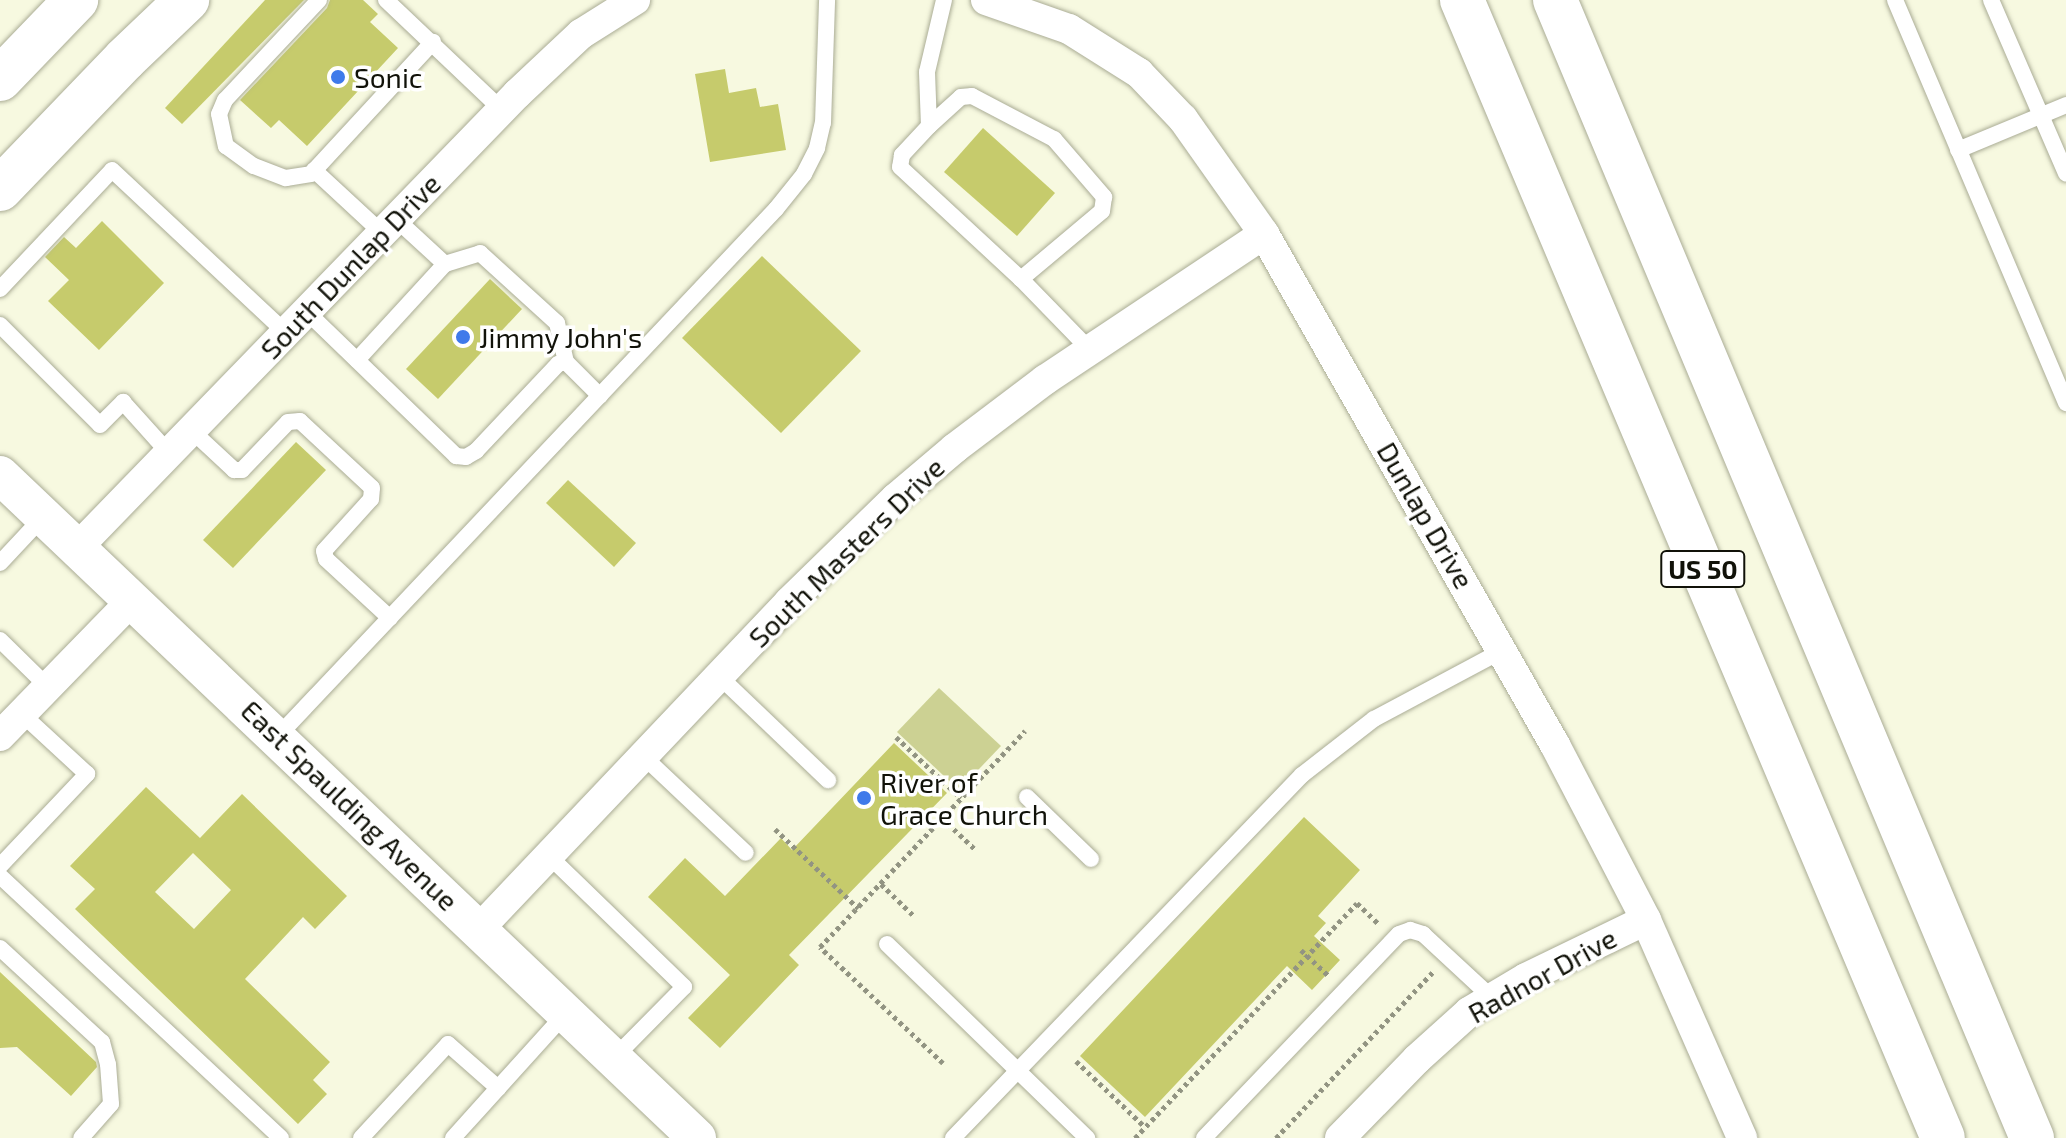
<!DOCTYPE html>
<style>
body{margin:0}
#map{position:relative;width:2066px;height:1138px;overflow:hidden;background:#f7f9e0;font-family:"Exo 2",sans-serif}
div>[style]{position:absolute}
[style*='--x']{left:calc(var(--x)*1px);top:calc(var(--y)*1px);width:calc(var(--w)*1px);rotate:calc(var(--a)*1deg)}
.green>*{inset:0;background:#ccd193}
.building>*{inset:0;background:#c6cb6c}
.path>*{height:5px;margin-top:-2.5px;transform-origin:0;background:repeating-linear-gradient(90deg,#929482 0 4px,transparent 0 8px)}
.roads{filter:drop-shadow(0 0 2px #aaac95) drop-shadow(0 0 2px #aaac95)}
.service>*{height:16px;margin:-8px;padding:0 8px;transform-origin:8px;border-radius:8px;background:#fff}
.minor>*{height:30px;margin:-15px;padding:0 15px;transform-origin:15px;border-radius:15px;background:#fff}
.tertiary>*{height:38px;margin:-19px;padding:0 19px;transform-origin:19px;border-radius:19px;background:#fff}
.secondary>*{height:44px;margin:-22px;padding:0 22px;transform-origin:22px;border-radius:22px;background:#fff}
.trunk>*{height:44px;margin:-22px;padding:0 22px;transform-origin:22px;border-radius:22px;background:#fff}
.dots>*{width:22px;height:22px;translate:-50% -50%;box-sizing:border-box;border:4px solid #fff;border-radius:50%}
span{translate:-50% -50%;white-space:nowrap;text-align:center;line-height:1.15;-webkit-text-stroke:7px #fff;paint-order:stroke}
.shield-label span{padding:2px 6px;background:#fff;border:2px solid;border-radius:6px;-webkit-text-stroke-width:0}
.shield-label{font-size:26px;color:#111209;font-weight:700}
.poi-label{font-size:28px;color:#111209}
.left{translate:0 -50%;text-align:left}
.street-label{font-size:28px;color:#111209}
</style>
<div id="map">
<div class="green">
<i style="clip-path:polygon(939px 688px,1001px 746px,959px 790px,897px 732px)"></i>
</div>
<div class="building">
<i style="clip-path:polygon(265px 0,304px 0,182px 124px,165px 108px)"></i>
<i style="clip-path:polygon(330px 0,363px 0,378px 14px,370px 22px,398px 48px,307px 146px,279px 120px,271px 128px,240px 100px,327px 8px)"></i>
<i style="clip-path:polygon(725px 69px,729px 93px,756px 88px,760px 107px,778px 104px,786px 150px,710px 162px,695px 74px)"></i>
<i style="clip-path:polygon(983px 128px,1055px 193px,1017px 236px,944px 172px)"></i>
<i style="clip-path:polygon(102px 221px,164px 283px,99px 350px,48px 301px,69px 280px,45px 257px,64px 237px,76px 248px)"></i>
<i style="clip-path:polygon(762px 256px,861px 351px,781px 433px,682px 338px)"></i>
<i style="clip-path:polygon(490px 279px,522px 309px,438px 399px,406px 369px)"></i>
<i style="clip-path:polygon(296px 442px,326px 470px,233px 568px,203px 540px)"></i>
<i style="clip-path:polygon(568px 480px,636px 543px,614px 567px,546px 503px)"></i>
<i style="clip-path:polygon(894px 743px,947px 793px,789px 955px,799px 965px,720px 1048px,688px 1018px,730px 975px,648px 897px,685px 858px,725px 896px,781px 838px,792px 850px)"></i>
<i style="clip-path:polygon(evenodd,146px 787px,200px 838px,242px 794px,347px 896px,315px 929px,303px 917px,245px 979px,330px 1062px,313px 1080px,327px 1094px,298px 1124px,75px 909px,95px 889px,70px 866px,146px 787px,193px 853px,231px 890px,194px 929px,155px 892px,193px 853px)"></i>
<i style="clip-path:polygon(1304px 817px,1360px 870px,1318px 916px,1326px 923px,1314px 936px,1340px 960px,1312px 990px,1287px 966px,1145px 1117px,1080px 1056px)"></i>
<i style="clip-path:polygon(0 972px,96px 1062px,97px 1067px,71px 1096px,17px 1047px,0 1048px)"></i>
</div>
<div class="path">
<i style="--x:896;--y:737;--w:89;--a:43.2"></i>
<i style="--x:942;--y:818;--w:47;--a:43.3"></i>
<i style="--x:775;--y:829;--w:115;--a:43.6"></i>
<i style="--x:881;--y:884;--w:46;--a:44.1"></i>
<i style="--x:1301;--y:950;--w:38;--a:43"></i>
<i style="--x:1076;--y:1061;--w:95;--a:43.7"></i>
<i style="--x:943;--y:1063;--w:169;--a:-136.7"></i>
<i style="--x:820;--y:947;--w:298;--a:-46.5"></i>
<i style="--x:1135;--y:1138;--w:323;--a:-46.6"></i>
<i style="--x:1357;--y:903;--w:30;--a:44"></i>
<i style="--x:1276;--y:1138;--w:228;--a:-46.6"></i>
</div>
<div class="roads">
<div class="service">
<i style="--x:319;--y:0;--w:137;--a:133.2"></i>
<i style="--x:225;--y:100;--w:15;--a:113"></i>
<i style="--x:219;--y:114;--w:33;--a:78"></i>
<i style="--x:226;--y:146;--w:34;--a:36"></i>
<i style="--x:254;--y:166;--w:34;--a:21"></i>
<i style="--x:286;--y:178;--w:25;--a:-9"></i>
<i style="--x:311;--y:174;--w:180;--a:-47.3"></i>
<i style="--x:386;--y:0;--w:160;--a:43.5"></i>
<i style="--x:944;--y:0;--w:74;--a:103.3"></i>
<i style="--x:927;--y:72;--w:54;--a:87.9"></i>
<i style="--x:929;--y:126;--w:43;--a:-42.2"></i>
<i style="--x:961;--y:97;--w:11;--a:-5"></i>
<i style="--x:972;--y:96;--w:93;--a:27.7"></i>
<i style="--x:1054;--y:139;--w:77;--a:49.2"></i>
<i style="--x:1104;--y:197;--w:14;--a:98"></i>
<i style="--x:1102;--y:211;--w:106;--a:140"></i>
<i style="--x:1021;--y:279;--w:99;--a:45.8"></i>
<i style="--x:1895;--y:0;--w:438;--a:67"></i>
<i style="--x:1991;--y:0;--w:189;--a:66.6"></i>
<i style="--x:929;--y:126;--w:40;--a:133"></i>
<i style="--x:902;--y:155;--w:12;--a:99"></i>
<i style="--x:900;--y:167;--w:165;--a:42.8"></i>
<i style="--x:1958;--y:150;--w:117;--a:-22.6"></i>
<i style="--x:314;--y:170;--w:93;--a:42.8"></i>
<i style="--x:396;--y:219;--w:67;--a:42.6"></i>
<i style="--x:0;--y:289;--w:163;--a:-46.7"></i>
<i style="--x:112;--y:170;--w:238;--a:43.1"></i>
<i style="--x:306;--y:311;--w:209;--a:44"></i>
<i style="--x:456;--y:456;--w:10;--a:6"></i>
<i style="--x:466;--y:457;--w:12;--a:-31"></i>
<i style="--x:476;--y:451;--w:120;--a:-46.7"></i>
<i style="--x:558;--y:364;--w:8;--a:-14"></i>
<i style="--x:566;--y:362;--w:48;--a:45"></i>
<i style="--x:0;--y:325;--w:141;--a:45"></i>
<i style="--x:100;--y:425;--w:33;--a:-45"></i>
<i style="--x:123;--y:402;--w:69;--a:48"></i>
<i style="--x:357;--y:360;--w:130;--a:-47.5"></i>
<i style="--x:445;--y:264;--w:37;--a:-17"></i>
<i style="--x:480;--y:253;--w:104;--a:42.3"></i>
<i style="--x:557;--y:323;--w:40;--a:77"></i>
<i style="--x:191;--y:430;--w:59;--a:42.9"></i>
<i style="--x:234;--y:470;--w:8;--a:0"></i>
<i style="--x:242;--y:470;--w:66;--a:-46.2"></i>
<i style="--x:288;--y:422;--w:12;--a:-5"></i>
<i style="--x:300;--y:421;--w:98;--a:42.9"></i>
<i style="--x:372;--y:488;--w:11;--a:95"></i>
<i style="--x:371;--y:499;--w:70;--a:132.1"></i>
<i style="--x:324;--y:551;--w:8;--a:76"></i>
<i style="--x:326;--y:559;--w:87;--a:42.7"></i>
<i style="--x:0;--y:563;--w:64;--a:-46.9"></i>
<i style="--x:0;--y:640;--w:67;--a:44.4"></i>
<i style="--x:719;--y:676;--w:151;--a:43.7"></i>
<i style="--x:278;--y:736;--w:725;--a:-46.62"></i>
<i style="--x:776;--y:209;--w:45;--a:-51.3"></i>
<i style="--x:804;--y:174;--w:29;--a:-63"></i>
<i style="--x:817;--y:148;--w:26;--a:-77"></i>
<i style="--x:823;--y:123;--w:123;--a:-88.1"></i>
<i style="--x:643;--y:756;--w:141;--a:43.3"></i>
<i style="--x:1027;--y:797;--w:89;--a:44.1"></i>
<i style="--x:549;--y:856;--w:188;--a:44.1"></i>
<i style="--x:684;--y:987;--w:100;--a:134.6"></i>
<i style="--x:0;--y:866;--w:127;--a:-46.6"></i>
<i style="--x:87;--y:774;--w:88;--a:-137.3"></i>
<i style="--x:0;--y:876;--w:384;--a:43"></i>
<i style="--x:887;--y:944;--w:279;--a:44.1"></i>
<i style="--x:0;--y:948;--w:139;--a:42.7"></i>
<i style="--x:102;--y:1042;--w:23;--a:75"></i>
<i style="--x:108;--y:1064;--w:40;--a:85.7"></i>
<i style="--x:111;--y:1104;--w:45;--a:131.4"></i>
<i style="--x:361;--y:1138;--w:128;--a:-47.2"></i>
<i style="--x:448;--y:1044;--w:67;--a:41.3"></i>
<i style="--x:453;--y:1138;--w:169;--a:-47.9"></i>
<i style="--x:953;--y:1138;--w:504;--a:-46.13"></i>
<i style="--x:1302;--y:775;--w:91;--a:-37.9"></i>
<i style="--x:1374;--y:719;--w:146;--a:-28.1"></i>
<i style="--x:1204;--y:1138;--w:282;--a:-46.3"></i>
<i style="--x:1399;--y:934;--w:12;--a:-20"></i>
<i style="--x:1410;--y:930;--w:14;--a:17"></i>
<i style="--x:1423;--y:934;--w:94;--a:42.8"></i>
</div>
<div class="minor">
<i style="--x:986;--y:0;--w:88;--a:19.3"></i>
<i style="--x:1069;--y:29;--w:83;--a:32.2"></i>
<i style="--x:1139;--y:73;--w:64;--a:46.3"></i>
<i style="--x:1183;--y:119;--w:141;--a:54.8"></i>
<i style="--x:1264;--y:234;--w:588;--a:60.34"></i>
<i style="--x:1555;--y:745;--w:197;--a:62.5"></i>
<i style="--x:1646;--y:920;--w:238;--a:66.2"></i>
<i style="--x:78;--y:547;--w:631;--a:-45.9"></i>
<i style="--x:517;--y:94;--w:88;--a:-43.2"></i>
<i style="--x:581;--y:34;--w:64;--a:-32.2"></i>
<i style="--x:0;--y:736;--w:192;--a:-45.8"></i>
<i style="--x:479;--y:929;--w:451;--a:-46.5"></i>
<i style="--x:789;--y:602;--w:149;--a:-44.2"></i>
<i style="--x:896;--y:498;--w:77;--a:-40.3"></i>
<i style="--x:955;--y:448;--w:113;--a:-37.1"></i>
<i style="--x:1045;--y:380;--w:263;--a:-33.7"></i>
<i style="--x:1340;--y:1138;--w:110;--a:-45.7"></i>
<i style="--x:1417;--y:1059;--w:70;--a:-42.1"></i>
<i style="--x:1469;--y:1012;--w:66;--a:-30.8"></i>
<i style="--x:1526;--y:978;--w:133;--a:-25.8"></i>
</div>
<div class="tertiary">
<i style="--x:0;--y:475;--w:962;--a:43.57"></i>
</div>
<div class="secondary">
<i style="--x:0;--y:79;--w:110;--a:-46.1"></i>
<i style="--x:0;--y:189;--w:180;--a:-46.1"></i>
<i style="--x:125;--y:59;--w:86;--a:-43.6"></i>
</div>
<div class="trunk">
<i style="--x:1462;--y:0;--w:1235;--a:67.09"></i>
<i style="--x:1555;--y:0;--w:1234;--a:67.26"></i>
</div>
</div>
<div class="dots">
<i style="left:338px;top:77px;background:#3f7aea"></i>
<i style="left:463px;top:337px;background:#3f7aea"></i>
<i style="left:864px;top:798px;background:#3f7aea"></i>
</div>
<div class="shield-label">
<span style="left:1703px;top:569px">US 50</span>
</div>
<div class="poi-label">
<span class="left" style="left:354px;top:77px">Sonic</span>
<span class="left" style="left:479px;top:337px">Jimmy John's</span>
<span class="left" style="left:880px;top:798px">River of<br>Grace Church</span>
</div>
<div class="street-label">
<span style="left:350px;top:266px;rotate:-46deg">South Dunlap Drive</span>
<span style="left:1426px;top:515px;rotate:60deg">Dunlap Drive</span>
<span style="left:846px;top:552px;rotate:-44deg">South Masters Drive</span>
<span style="left:350px;top:805px;rotate:44deg">East Spaulding Avenue</span>
<span style="left:1542px;top:975px;rotate:-29deg">Radnor Drive</span>
</div>
</div>
